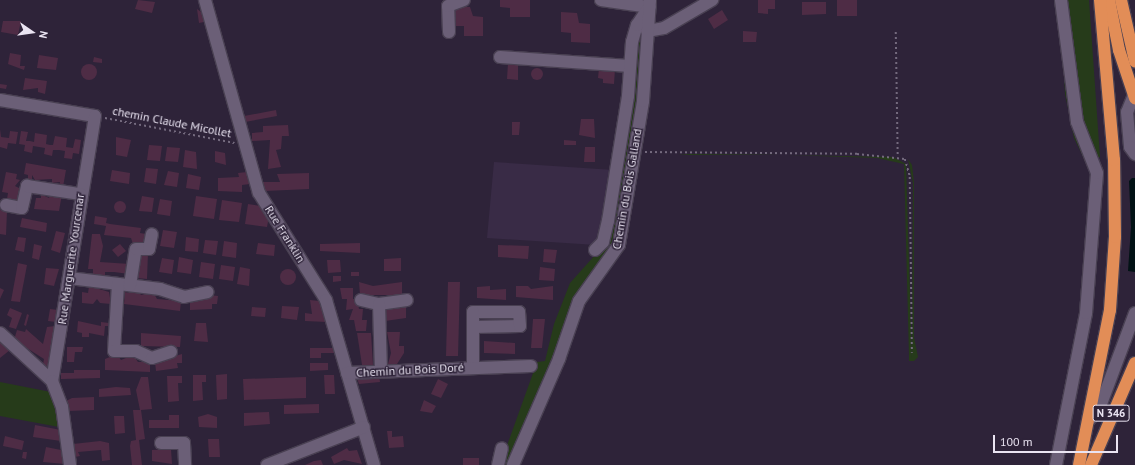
<!DOCTYPE html>
<html>
<head>
<meta charset="utf-8">
<style>
  body { margin:0 }
  #map { position:relative; width:1135px; height:465px; overflow:hidden; background:#2e2339; font-family:"PT Sans",sans-serif }
  div>[style] { position:absolute }
  [style*='--x'] { left:calc(var(--x)*1px); top:calc(var(--y)*1px); width:calc(var(--w)*1px); rotate:calc(var(--a)*1deg) }
  .built>* { inset:0; background:#392b46 }
  .green>* { inset:0; background:#263b1a }
  .water>* { inset:0; background:#021215 }
  .building>* { inset:0; background:#4e2c45 }
  .round { border-radius:50% }
  .path>* { height:1.5px; margin-top:-0.75px; transform-origin:0; background:repeating-linear-gradient(90deg,#746a7e 0 2px,transparent 0 5px) }
  .roads { filter:drop-shadow(1px 0 #494052) drop-shadow(-1px 0 #494052) drop-shadow(0 1px #494052) drop-shadow(0 -1px #494052) }
  .minor>* { height:12px; margin:-6px; padding:0 6px; transform-origin:6px; border-radius:6px; background:#6b5f77 }
  .highway>* { height:12px; margin:-6px; padding:0 6px; transform-origin:6px; border-radius:6px; background:#e28d57 }
  span { translate:-50% -50%; white-space:nowrap; text-align:center; line-height:1.15; -webkit-text-stroke:3px #2e2339; paint-order:stroke }
  .shield-label span { padding:1px 3px; background:#2e2339; border:1px solid; border-radius:3px; -webkit-text-stroke-width:0 }
  .shield-label { font-size:11px; color:#eae4f2; font-weight:700 }
  .street-label { font-size:12px; color:#eae4f2 }
  .north { position:absolute; left:12px; top:12px; width:40px; height:40px; -webkit-text-stroke:3px #2e2339; paint-order:stroke; rotate:103deg; font-size:11px; font-weight:700; line-height:16px; text-align:center; color:#eae4f2 }
  .north::after { content:''; display:block; margin:auto; width:14px; height:18px; background:#eae4f2; clip-path:polygon(50% 0,100% 100%,50% 72%,0 100%) }
  .scale { position:absolute; left:993px; top:435px; width:125px; height:18px; box-sizing:border-box; border:2px solid #eae4f2; border-top:0; padding-left:5px; font-size:12px; line-height:14px; white-space:nowrap; color:#eae4f2; -webkit-text-stroke:3px #2e2339; paint-order:stroke }
</style>
</head>
<body>
<div id="map">
  <div class="built">
    <div style="clip-path:polygon(494px 162px,614px 170px,603px 239px,596px 245px,487px 238px)"></div>
  </div>
  <div class="green">
    <div style="clip-path:polygon(1059px 0,1089px 0,1100px 157px,1091px 165px,1086px 163px,1074px 138px,1065px 94px,1064px 75px,1067px 75px)"></div>
    <div style="clip-path:polygon(642px 25px,641px 92px,617px 242px,592px 276px,510px 465px,500px 465px,537px 362px,545px 361px,554px 324px,570px 283px,596px 254px)"></div>
    <div style="clip-path:polygon(690px 154px,780px 155px,781px 155px,678px 155px)"></div>
    <div style="clip-path:polygon(787px 155px,893px 157px,906px 164px,912px 359px,913px 183px,908px 159px,912px 165px,914px 182px,914px 337px,918px 357px,914px 361px,909px 361px,909px 356px,904px 164px,877px 158px)"></div>
    <div style="clip-path:polygon(0 382px,51px 392px,59px 427px,0 416px)"></div>
  </div>
  <div class="water">
    <div style="clip-path:polygon(1132px 178px,1135px 178px,1135px 272px,1128px 271px,1131px 227px,1129px 181px)"></div>
  </div>
  <div class="building">
    <div style="clip-path:polygon(138px 0,155px 2px,152px 13px,135px 9px)"></div>
    <div style="clip-path:polygon(500px 0,530px 0,530px 17px,510px 17px,510px 8px,500px 7px)"></div>
    <div style="clip-path:polygon(758px 0,775px 0,775px 9px,768px 9px,768px 14px,758px 13px)"></div>
    <div style="clip-path:polygon(837px 0,857px 0,857px 16px,837px 16px)"></div>
    <div style="clip-path:polygon(802px 2px,826px 2px,826px 14px,802px 15px)"></div>
    <div style="clip-path:polygon(454px 6px,470px 7px,473px 16px,483px 17px,483px 36px,464px 36px,464px 26px,454px 26px)"></div>
    <div style="clip-path:polygon(197px 9px,201px 12px,204px 22px,199px 23px)"></div>
    <div style="clip-path:polygon(722px 10px,728px 20px,714px 29px,708px 19px)"></div>
    <div style="clip-path:polygon(561px 12px,577px 13px,579px 23px,590px 24px,590px 43px,571px 42px,571px 33px,561px 32px)"></div>
    <div style="clip-path:polygon(3px 21px,21px 21px,18px 35px,1px 32px)"></div>
    <div style="clip-path:polygon(743px 31px,757px 32px,756px 42px,743px 42px)"></div>
    <div style="clip-path:polygon(10px 53px,21px 55px,20px 66px,25px 66px,24px 70px,8px 64px)"></div>
    <div style="clip-path:polygon(39px 55px,58px 58px,56px 70px,37px 68px)"></div>
    <div style="clip-path:polygon(94px 57px,102px 59px,102px 63px,93px 62px)"></div>
    <div style="clip-path:polygon(508px 63px,518px 64px,518px 80px,507px 79px)"></div>
    <div class="round" style="left:81px;top:64px;width:16px;height:16px"></div>
    <div class="round" style="left:531px;top:68px;width:12px;height:12px"></div>
    <div style="clip-path:polygon(599px 68px,615px 69px,614px 84px,603px 83px,603px 79px,598px 78px)"></div>
    <div style="clip-path:polygon(25px 78px,47px 81px,45px 94px,38px 92px,38px 88px,23px 90px)"></div>
    <div style="clip-path:polygon(0 84px,7px 85px,6px 89px,0 88px)"></div>
    <div style="clip-path:polygon(276px 110px,277px 116px,245px 122px,244px 116px)"></div>
    <div style="clip-path:polygon(581px 119px,594px 119px,595px 138px,579px 135px)"></div>
    <div style="clip-path:polygon(512px 122px,520px 122px,519px 135px,512px 135px)"></div>
    <div style="clip-path:polygon(288px 125px,289px 136px,282px 136px,281px 149px,276px 150px,281px 167px,268px 169px,270px 140px,252px 141px,252px 133px,263px 132px,263px 126px)"></div>
    <div style="clip-path:polygon(0 129px,1px 137px,9px 138px,10px 131px,18px 132px,16px 144px,8px 143px,7px 149px,0 147px)"></div>
    <div style="clip-path:polygon(21px 131px,28px 132px,26px 141px,30px 141px,34px 142px,35px 133px,47px 135px,46px 144px,50px 145px,53px 145px,55px 136px,67px 138px,66px 147px,73px 148px,75px 139px,81px 140px,79px 154px,73px 153px,72px 159px,64px 158px,65px 151px,59px 150px,53px 150px,52px 156px,44px 154px,45px 148px,33px 146px,32px 153px,24px 151px,25px 145px,19px 144px)"></div>
    <div style="clip-path:polygon(116px 137px,131px 140px,127px 157px,116px 155px)"></div>
    <div style="clip-path:polygon(564px 140px,576px 141px,576px 145px,564px 145px)"></div>
    <div style="clip-path:polygon(149px 145px,162px 146px,160px 161px,147px 160px)"></div>
    <div style="clip-path:polygon(167px 147px,180px 148px,178px 162px,165px 161px)"></div>
    <div style="clip-path:polygon(585px 147px,595px 147px,595px 162px,584px 162px)"></div>
    <div style="clip-path:polygon(185px 150px,196px 152px,197px 169px,183px 167px)"></div>
    <div style="clip-path:polygon(215px 151px,225px 153px,226px 165px,215px 162px)"></div>
    <div style="clip-path:polygon(26px 163px,66px 170px,63px 187px,59px 186px,60px 182px,52px 183px,52px 179px,35px 180px,32px 175px,32px 179px,28px 179px,28px 175px,24px 174px)"></div>
    <div style="clip-path:polygon(146px 168px,158px 169px,156px 184px,144px 182px)"></div>
    <div style="clip-path:polygon(112px 170px,130px 173px,129px 184px,110px 181px)"></div>
    <div style="clip-path:polygon(168px 171px,179px 173px,177px 187px,164px 185px)"></div>
    <div style="clip-path:polygon(6px 172px,17px 174px,16px 179px,20px 180px,15px 186px,21px 189px,19px 201px,7px 199px,8px 193px,2px 192px)"></div>
    <div style="clip-path:polygon(247px 172px,250px 184px,242px 185px,242px 192px,218px 191px,218px 178px,239px 177px,238px 173px)"></div>
    <div style="clip-path:polygon(309px 173px,309px 189px,265px 191px,262px 182px,280px 182px,277px 174px)"></div>
    <div style="clip-path:polygon(188px 174px,201px 177px,199px 190px,186px 188px)"></div>
    <div style="clip-path:polygon(58px 193px,62px 194px,59px 211px,34px 209px,36px 198px,41px 198px,41px 194px,49px 198px,50px 194px,57px 198px)"></div>
    <div style="clip-path:polygon(142px 196px,154px 198px,152px 212px,139px 211px)"></div>
    <div style="clip-path:polygon(196px 196px,217px 199px,214px 219px,193px 216px)"></div>
    <div style="clip-path:polygon(160px 199px,172px 201px,170px 216px,157px 214px)"></div>
    <div style="clip-path:polygon(222px 200px,242px 203px,239px 222px,219px 220px)"></div>
    <div class="round" style="left:114px;top:201px;width:12px;height:12px"></div>
    <div style="clip-path:polygon(248px 204px,261px 206px,269px 216px,267px 227px,245px 224px)"></div>
    <div style="clip-path:polygon(0 210px,7px 211px,6px 235px,0 234px)"></div>
    <div style="clip-path:polygon(95px 216px,107px 218px,106px 223px,110px 224px,141px 228px,140px 233px,146px 234px,144px 246px,133px 244px,131px 238px,104px 235px,106px 226px,94px 224px)"></div>
    <div style="clip-path:polygon(22px 218px,47px 223px,46px 232px,20px 227px)"></div>
    <div style="clip-path:polygon(163px 230px,177px 232px,174px 248px,160px 246px)"></div>
    <div style="clip-path:polygon(56px 231px,65px 233px,60px 253px,51px 250px)"></div>
    <div style="clip-path:polygon(92px 234px,100px 234px,103px 246px,100px 262px,130px 264px,129px 274px,114px 272px,105px 272px,105px 276px,93px 275px,93px 269px,88px 269px)"></div>
    <div style="clip-path:polygon(18px 237px,26px 238px,24px 252px,15px 250px)"></div>
    <div style="clip-path:polygon(186px 237px,199px 239px,198px 252px,185px 251px)"></div>
    <div style="clip-path:polygon(205px 240px,218px 241px,216px 255px,203px 253px)"></div>
    <div style="clip-path:polygon(224px 241px,237px 243px,236px 258px,222px 256px)"></div>
    <div style="clip-path:polygon(258px 243px,275px 245px,274px 256px,256px 254px)"></div>
    <div style="clip-path:polygon(360px 243px,360px 253px,320px 251px,320px 244px)"></div>
    <div style="clip-path:polygon(34px 244px,42px 246px,39px 260px,32px 258px)"></div>
    <div style="clip-path:polygon(120px 244px,126px 251px,118px 257px,112px 250px)"></div>
    <div style="clip-path:polygon(498px 245px,529px 246px,528px 259px,498px 257px)"></div>
    <div style="clip-path:polygon(544px 249px,557px 250px,555px 263px,543px 262px)"></div>
    <div style="clip-path:polygon(139px 252px,148px 253px,147px 279px,137px 278px)"></div>
    <div style="clip-path:polygon(179px 257px,193px 260px,191px 274px,177px 272px)"></div>
    <div style="clip-path:polygon(162px 258px,174px 260px,172px 274px,159px 272px)"></div>
    <div style="clip-path:polygon(401px 258px,401px 271px,384px 271px,384px 259px)"></div>
    <div style="clip-path:polygon(327px 260px,340px 260px,341px 272px,328px 273px)"></div>
    <div style="clip-path:polygon(201px 262px,215px 264px,213px 279px,199px 277px)"></div>
    <div style="clip-path:polygon(18px 263px,27px 265px,20px 302px,11px 301px)"></div>
    <div style="clip-path:polygon(221px 265px,235px 267px,233px 281px,219px 279px)"></div>
    <div style="clip-path:polygon(240px 267px,250px 269px,249px 286px,237px 284px)"></div>
    <div style="clip-path:polygon(540px 267px,555px 269px,554px 281px,539px 280px)"></div>
    <div style="clip-path:polygon(46px 268px,59px 269px,54px 286px,44px 284px)"></div>
    <div class="round" style="left:280px;top:269px;width:16px;height:16px"></div>
    <div style="clip-path:polygon(351px 272px,359px 272px,359px 276px,351px 276px)"></div>
    <div style="clip-path:polygon(333px 276px,341px 276px,341px 281px,333px 282px)"></div>
    <div style="clip-path:polygon(359px 282px,373px 286px,402px 282px,402px 295px,360px 295px)"></div>
    <div style="clip-path:polygon(448px 282px,460px 282px,458px 356px,446px 356px)"></div>
    <div style="clip-path:polygon(89px 286px,109px 292px,111px 304px,100px 303px,97px 299px,93px 304px,82px 303px,82px 292px,88px 293px)"></div>
    <div style="clip-path:polygon(490px 286px,490px 290px,506px 289px,506px 300px,477px 298px,477px 287px)"></div>
    <div style="clip-path:polygon(516px 286px,528px 286px,531px 289px,553px 286px,553px 300px,516px 297px)"></div>
    <div style="clip-path:polygon(0 288px,4px 290px,0 299px)"></div>
    <div style="clip-path:polygon(340px 288px,353px 288px,353px 299px,357px 299px,359px 309px,363px 309px,362px 320px,367px 320px,366px 331px,356px 331px,354px 320px,349px 320px,353px 309px,346px 310px,347px 299px,342px 299px)"></div>
    <div style="clip-path:polygon(130px 289px,137px 289px,141px 295px,153px 292px,157px 299px,181px 301px,180px 311px,124px 304px,125px 292px,129px 293px)"></div>
    <div style="clip-path:polygon(209px 295px,218px 296px,217px 304px,212px 304px,212px 309px,190px 310px,190px 300px,208px 299px)"></div>
    <div style="clip-path:polygon(310px 300px,319px 301px,327px 322px,305px 321px,305px 313px,312px 314px)"></div>
    <div style="clip-path:polygon(406px 305px,406px 318px,385px 321px,385px 308px)"></div>
    <div style="clip-path:polygon(282px 306px,299px 307px,297px 320px,281px 318px)"></div>
    <div style="clip-path:polygon(252px 307px,266px 308px,265px 317px,251px 316px)"></div>
    <div style="clip-path:polygon(10px 308px,22px 313px,16px 329px,9px 327px,12px 318px,7px 315px)"></div>
    <div style="clip-path:polygon(50px 309px,58px 310px,56px 322px,48px 321px)"></div>
    <div style="clip-path:polygon(27px 314px,29px 315px,26px 326px,24px 325px)"></div>
    <div style="clip-path:polygon(533px 319px,545px 319px,542px 348px,531px 348px)"></div>
    <div style="clip-path:polygon(78px 321px,101px 326px,101px 322px,109px 323px,108px 326px,105px 326px,104px 336px,89px 333px,89px 337px,82px 337px,82px 333px,77px 332px)"></div>
    <div style="clip-path:polygon(196px 323px,206px 323px,208px 342px,194px 341px)"></div>
    <div style="clip-path:polygon(55px 326px,48px 367px,43px 364px,44px 359px,14px 340px,17px 330px,25px 332px,26px 329px,43px 344px,47px 327px)"></div>
    <div style="clip-path:polygon(387px 332px,400px 332px,399px 346px,404px 346px,404px 353px,397px 364px,388px 364px,391px 353px)"></div>
    <div style="clip-path:polygon(141px 333px,181px 336px,180px 347px,141px 346px)"></div>
    <div style="clip-path:polygon(357px 333px,371px 333px,373px 365px,362px 365px)"></div>
    <div style="clip-path:polygon(0 340px,10px 350px,0 358px)"></div>
    <div style="clip-path:polygon(484px 341px,515px 343px,515px 354px,484px 353px)"></div>
    <div style="clip-path:polygon(67px 347px,83px 347px,82px 352px,75px 352px,74px 362px,67px 362px)"></div>
    <div style="clip-path:polygon(310px 348px,336px 348px,337px 353px,321px 353px,321px 358px,310px 358px)"></div>
    <div style="clip-path:polygon(117px 354px,121px 360px,133px 355px,138px 362px,150px 362px,150px 372px,105px 370px,105px 359px)"></div>
    <div style="clip-path:polygon(182px 354px,182px 363px,177px 363px,178px 368px,156px 371px,155px 362px)"></div>
    <div style="clip-path:polygon(310px 363px,328px 363px,328px 370px,310px 371px)"></div>
    <div style="clip-path:polygon(74px 370px,100px 370px,100px 378px,61px 379px,61px 373px,74px 373px)"></div>
    <div style="clip-path:polygon(227px 374px,227px 399px,217px 400px,216px 375px)"></div>
    <div style="clip-path:polygon(193px 375px,206px 375px,206px 382px,202px 382px,203px 400px,193px 401px)"></div>
    <div style="clip-path:polygon(324px 375px,334px 375px,335px 394px,325px 394px)"></div>
    <div style="clip-path:polygon(379px 375px,380px 382px,359px 384px,356px 376px)"></div>
    <div style="clip-path:polygon(167px 376px,182px 376px,182px 383px,178px 383px,179px 401px,168px 402px)"></div>
    <div style="clip-path:polygon(141px 377px,148px 377px,152px 409px,141px 410px,145px 439px,139px 440px,142px 465px,132px 465px,130px 446px,131px 441px,136px 440px,133px 410px,140px 410px,136px 390px)"></div>
    <div style="clip-path:polygon(306px 377px,306px 398px,244px 400px,243px 379px)"></div>
    <div style="clip-path:polygon(438px 379px,448px 384px,441px 398px,431px 394px)"></div>
    <div style="clip-path:polygon(116px 387px,130px 388px,131px 395px,99px 397px,99px 389px)"></div>
    <div style="clip-path:polygon(94px 397px,94px 410px,68px 411px,66px 401px,72px 398px)"></div>
    <div style="clip-path:polygon(424px 400px,436px 406px,432px 413px,420px 411px)"></div>
    <div style="clip-path:polygon(319px 404px,319px 413px,284px 414px,284px 405px)"></div>
    <div style="clip-path:polygon(269px 412px,270px 424px,244px 426px,244px 413px)"></div>
    <div style="clip-path:polygon(208px 414px,217px 417px,217px 428px,199px 427px,198px 417px)"></div>
    <div style="clip-path:polygon(169px 415px,179px 415px,179px 428px,149px 428px,149px 420px,169px 420px)"></div>
    <div style="clip-path:polygon(114px 416px,124px 416px,125px 433px,115px 434px)"></div>
    <div style="clip-path:polygon(35px 425px,61px 430px,61px 441px,33px 437px)"></div>
    <div style="clip-path:polygon(387px 431px,392px 431px,392px 437px,403px 436px,404px 447px,389px 448px)"></div>
    <div style="clip-path:polygon(5px 436px,24px 441px,22px 450px,3px 446px)"></div>
    <div style="clip-path:polygon(208px 439px,219px 439px,220px 457px,209px 457px)"></div>
    <div style="clip-path:polygon(100px 441px,109px 443px,110px 460px,102px 461px,101px 450px,78px 452px,80px 456px,75px 457px,73px 444px)"></div>
    <div style="clip-path:polygon(46px 447px,61px 450px,65px 464px,43px 462px)"></div>
    <div style="clip-path:polygon(347px 448px,349px 451px,357px 450px,362px 464px,344px 460px,334px 464px,331px 457px)"></div>
    <div style="clip-path:polygon(171px 449px,172px 464px,152px 461px,152px 450px)"></div>
    <div style="clip-path:polygon(23px 452px,27px 452px,26px 459px,22px 458px)"></div>
    <div style="clip-path:polygon(463px 458px,479px 458px,479px 465px,463px 465px)"></div>
    <div style="clip-path:polygon(321px 460px,323px 465px,305px 465px,314px 461px)"></div>
  </div>
  <div class="path">
    <div style="--x:896;--y:32;--w:124;--a:89.1"></div>
    <div style="--x:105;--y:118;--w:132;--a:10.9"></div>
    <div style="--x:645;--y:152;--w:212;--a:0.5"></div>
    <div style="--x:857;--y:154;--w:48;--a:5.9"></div>
    <div style="--x:905;--y:159;--w:19;--a:74"></div>
    <div style="--x:910;--y:177;--w:176;--a:89.3"></div>
  </div>
  <div class="roads">
    <div class="minor">
      <div style="--x:205;--y:0;--w:200;--a:74.4"></div>
      <div style="--x:259;--y:193;--w:126;--a:57.9"></div>
      <div style="--x:326;--y:300;--w:172;--a:73.8"></div>
      <div style="--x:601;--y:0;--w:49;--a:8.3"></div>
      <div style="--x:647;--y:31;--w:17;--a:-10"></div>
      <div style="--x:664;--y:28;--w:56;--a:-30.3"></div>
      <div style="--x:449;--y:32;--w:26;--a:-92"></div>
      <div style="--x:448;--y:6;--w:17;--a:-21"></div>
      <div style="--x:500;--y:57;--w:130;--a:4"></div>
      <div style="--x:1134;--y:95;--w:18;--a:112"></div>
      <div style="--x:1127;--y:112;--w:35;--a:85"></div>
      <div style="--x:1130;--y:147;--w:9;--a:54"></div>
      <div style="--x:0;--y:100;--w:96;--a:9.6"></div>
      <div style="--x:95;--y:116;--w:268;--a:99.2"></div>
      <div style="--x:6;--y:205;--w:16;--a:11"></div>
      <div style="--x:22;--y:208;--w:23;--a:-77"></div>
      <div style="--x:27;--y:186;--w:54;--a:8.6"></div>
      <div style="--x:595;--y:250;--w:11;--a:-45"></div>
      <div style="--x:603;--y:242;--w:22;--a:-77"></div>
      <div style="--x:608;--y:221;--w:127;--a:-80.9"></div>
      <div style="--x:628;--y:96;--w:54;--a:-85.8"></div>
      <div style="--x:632;--y:42;--w:18;--a:-74"></div>
      <div style="--x:637;--y:25;--w:22;--a:-56"></div>
      <div style="--x:69;--y:278;--w:92;--a:6.9"></div>
      <div style="--x:160;--y:289;--w:25;--a:18"></div>
      <div style="--x:184;--y:297;--w:24;--a:-12"></div>
      <div style="--x:118;--y:284;--w:67;--a:93.4"></div>
      <div style="--x:114;--y:351;--w:22;--a:0"></div>
      <div style="--x:136;--y:351;--w:17;--a:24"></div>
      <div style="--x:152;--y:358;--w:20;--a:-18"></div>
      <div style="--x:130;--y:285;--w:36;--a:-81"></div>
      <div style="--x:136;--y:249;--w:13;--a:0"></div>
      <div style="--x:149;--y:249;--w:15;--a:-79"></div>
      <div style="--x:361;--y:300;--w:18;--a:13"></div>
      <div style="--x:379;--y:304;--w:28;--a:-8"></div>
      <div style="--x:379;--y:304;--w:67;--a:88.3"></div>
      <div style="--x:473;--y:327;--w:47;--a:-1.2"></div>
      <div style="--x:520;--y:326;--w:14;--a:-94"></div>
      <div style="--x:519;--y:312;--w:46;--a:180"></div>
      <div style="--x:473;--y:312;--w:54;--a:90"></div>
      <div style="--x:0;--y:333;--w:71;--a:42.7"></div>
      <div style="--x:52;--y:381;--w:28;--a:69"></div>
      <div style="--x:62;--y:407;--w:59;--a:82.1"></div>
      <div style="--x:347;--y:373;--w:184;--a:-2.2"></div>
      <div style="--x:1090;--y:419;--w:19;--a:-54"></div>
      <div style="--x:1101;--y:404;--w:97;--a:-69.5"></div>
      <div style="--x:161;--y:443;--w:23;--a:0"></div>
      <div style="--x:184;--y:443;--w:22;--a:87"></div>
      <div style="--x:267;--y:465;--w:104;--a:-21.4"></div>
      <div style="--x:498;--y:465;--w:17;--a:-77"></div>
      <div style="--x:513;--y:465;--w:116;--a:-66.5"></div>
      <div style="--x:559;--y:359;--w:61;--a:-71"></div>
      <div style="--x:579;--y:301;--w:69;--a:-54.5"></div>
      <div style="--x:619;--y:245;--w:146;--a:-80.5"></div>
      <div style="--x:643;--y:101;--w:101;--a:-86"></div>
      <div style="--x:1056;--y:465;--w:155;--a:-78.8"></div>
      <div style="--x:1086;--y:313;--w:140;--a:-85.5"></div>
      <div style="--x:1097;--y:173;--w:55;--a:-111.4"></div>
      <div style="--x:1077;--y:122;--w:123;--a:-97.5"></div>
    </div>
    <div class="highway">
      <div style="--x:1109;--y:0;--w:51;--a:78.7"></div>
      <div style="--x:1119;--y:50;--w:51;--a:71.6"></div>
      <div style="--x:1121;--y:0;--w:63;--a:77.1"></div>
      <div style="--x:1079;--y:465;--w:158;--a:-78.7"></div>
      <div style="--x:1110;--y:310;--w:73;--a:-86.1"></div>
      <div style="--x:1115;--y:237;--w:77;--a:-90.7"></div>
      <div style="--x:1114;--y:160;--w:161;--a:-95"></div>
      <div style="--x:1091;--y:465;--w:111;--a:-66.7"></div>
    </div>
  </div>
  <div class="shield-label">
    <span style="left:1111px;top:413px">N 346</span>
  </div>
  <div class="street-label">
    <span style="left:172px;top:122px;rotate:11deg">chemin Claude Micollet</span>
    <span style="left:627px;top:189px;rotate:-80deg">Chemin du Bois Galland</span>
    <span style="left:285px;top:234px;rotate:58deg">Rue Franklin</span>
    <span style="left:71px;top:259px;rotate:-82deg">Rue Marguerite Yourcenar</span>
    <span style="left:410px;top:370px;rotate:-3deg">Chemin du Bois Doré</span>
  </div>
  <div class="north">N</div>
  <div class="scale">100 m</div>
</div>
</body>
</html>
